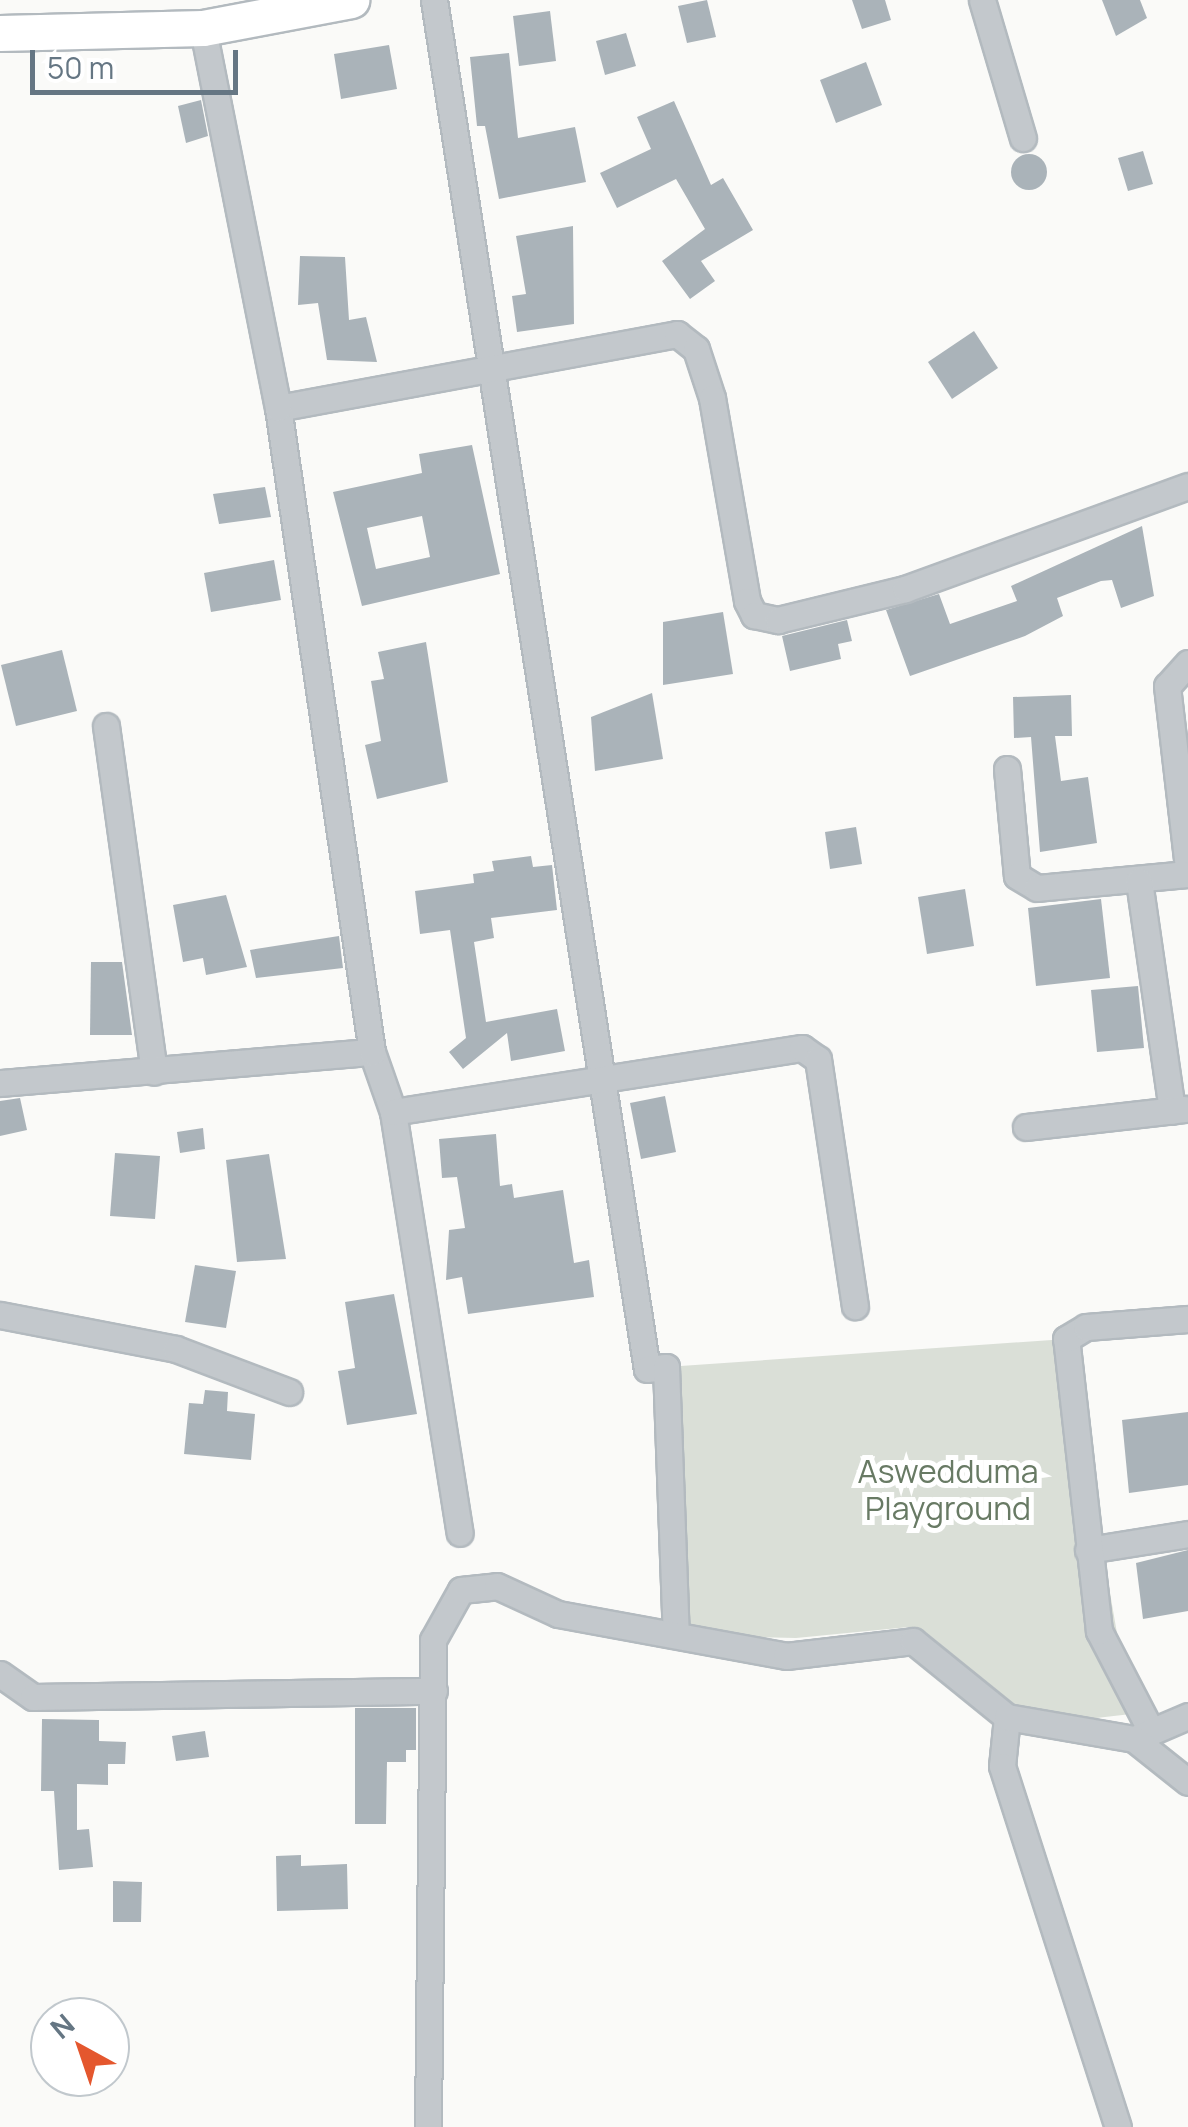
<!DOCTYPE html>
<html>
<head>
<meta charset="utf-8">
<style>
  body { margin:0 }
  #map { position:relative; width:1188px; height:2127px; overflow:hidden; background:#fafaf8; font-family:Manrope,sans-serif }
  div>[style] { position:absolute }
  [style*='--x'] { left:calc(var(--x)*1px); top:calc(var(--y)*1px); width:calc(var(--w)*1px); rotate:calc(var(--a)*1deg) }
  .green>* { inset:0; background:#dadfd7 }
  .building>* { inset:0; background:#aab3b9 }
  .round { border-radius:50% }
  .roads { filter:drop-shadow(2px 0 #b3babf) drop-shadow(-2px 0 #b3babf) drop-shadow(0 2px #b3babf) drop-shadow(0 -2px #b3babf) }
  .street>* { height:25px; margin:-12.5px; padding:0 12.5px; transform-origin:12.5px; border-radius:12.5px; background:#c3c8cc }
  .secondary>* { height:35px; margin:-17.5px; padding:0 17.5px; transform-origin:17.5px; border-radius:17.5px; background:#fff }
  span { translate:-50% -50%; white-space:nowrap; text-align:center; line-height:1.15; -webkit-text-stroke:10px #fff; paint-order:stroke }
  .park-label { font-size:32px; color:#687a64 }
  .north { position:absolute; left:30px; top:1997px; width:100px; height:100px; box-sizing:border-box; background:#fff; border:2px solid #c1c8cd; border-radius:50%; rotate:320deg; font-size:28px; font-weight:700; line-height:40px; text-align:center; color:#657683 }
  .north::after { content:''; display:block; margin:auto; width:35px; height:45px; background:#e4572e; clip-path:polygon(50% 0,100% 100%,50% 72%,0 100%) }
  .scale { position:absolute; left:30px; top:50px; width:208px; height:45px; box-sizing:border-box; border:5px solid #657683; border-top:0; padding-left:12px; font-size:30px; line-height:35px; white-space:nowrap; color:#657683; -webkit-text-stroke:8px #fff; paint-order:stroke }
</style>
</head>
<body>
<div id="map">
  <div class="green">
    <div style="clip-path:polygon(1066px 1339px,1131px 1714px,1036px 1725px,909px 1627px,796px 1638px,676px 1635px,666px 1367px)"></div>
  </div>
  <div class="building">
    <div style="clip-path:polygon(707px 0,716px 37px,687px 43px,678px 6px)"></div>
    <div style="clip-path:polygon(852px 0,885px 0,891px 20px,862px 29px)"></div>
    <div style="clip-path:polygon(1102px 0,1140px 0,1147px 18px,1116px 36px)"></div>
    <div style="clip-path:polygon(550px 11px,556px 61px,519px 66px,513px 16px)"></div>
    <div style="clip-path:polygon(626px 33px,636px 66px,605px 75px,596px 41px)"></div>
    <div style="clip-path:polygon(389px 45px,397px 89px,341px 99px,334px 54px)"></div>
    <div style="clip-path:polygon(509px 53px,518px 138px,575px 127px,586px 182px,499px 199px,485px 126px,477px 126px,470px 57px)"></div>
    <div style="clip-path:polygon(866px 62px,882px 105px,836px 123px,820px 80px)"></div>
    <div style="clip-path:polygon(201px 100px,208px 136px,186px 143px,178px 106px)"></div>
    <div style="clip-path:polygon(674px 101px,711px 185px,723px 178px,753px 230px,701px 261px,715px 281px,690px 299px,662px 261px,705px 229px,676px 179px,617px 208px,600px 173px,651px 149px,637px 117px)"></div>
    <div style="clip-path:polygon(1143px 151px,1153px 184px,1128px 191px,1118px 158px)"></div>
    <div class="round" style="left:1011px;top:154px;width:36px;height:36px"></div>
    <div style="clip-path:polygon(573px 226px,574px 324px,517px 332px,512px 296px,526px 294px,516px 236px)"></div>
    <div style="clip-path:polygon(300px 256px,345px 257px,349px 320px,366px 317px,377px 362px,327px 360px,318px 303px,298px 305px)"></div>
    <div style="clip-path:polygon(974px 331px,998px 368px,952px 399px,928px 362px)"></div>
    <div style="clip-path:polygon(evenodd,472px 445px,500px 574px,362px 606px,333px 492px,422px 473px,419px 454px,472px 445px,422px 516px,430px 557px,376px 569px,367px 528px,422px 516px)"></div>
    <div style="clip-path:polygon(265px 487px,271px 517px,219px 524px,213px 494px)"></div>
    <div style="clip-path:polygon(1142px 526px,1154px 596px,1121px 608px,1112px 580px,1101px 581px,1057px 598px,1063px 616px,1025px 636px,910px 676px,886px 610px,939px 594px,950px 624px,1017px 601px,1011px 586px)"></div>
    <div style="clip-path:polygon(274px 560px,281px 600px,211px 612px,204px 573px)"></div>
    <div style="clip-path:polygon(723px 612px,733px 674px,663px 685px,663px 622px)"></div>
    <div style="clip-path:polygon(847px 620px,852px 641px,838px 644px,841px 659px,790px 671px,782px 636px)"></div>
    <div style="clip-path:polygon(426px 642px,448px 782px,377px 799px,365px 745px,381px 741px,371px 681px,384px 679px,378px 652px)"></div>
    <div style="clip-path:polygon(62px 650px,77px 711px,16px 726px,1px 665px)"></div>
    <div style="clip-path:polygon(652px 693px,663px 759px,595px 771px,591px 717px)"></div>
    <div style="clip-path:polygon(1071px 695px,1072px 736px,1055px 736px,1061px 781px,1088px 777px,1097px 843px,1040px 852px,1031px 737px,1014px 738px,1013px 697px)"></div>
    <div style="clip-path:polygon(856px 827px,862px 864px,830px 869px,825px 832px)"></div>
    <div style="clip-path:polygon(531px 856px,533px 867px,552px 865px,557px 910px,491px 918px,494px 938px,474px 942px,486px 1022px,557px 1009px,565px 1051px,511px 1061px,507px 1033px,463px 1069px,449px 1052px,466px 1038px,450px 930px,420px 934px,415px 891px,474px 883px,473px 874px,494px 871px,492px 861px)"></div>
    <div style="clip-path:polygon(965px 889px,974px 946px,927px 954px,918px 897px)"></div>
    <div style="clip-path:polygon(226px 895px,247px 967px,206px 975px,203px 958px,183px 962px,173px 905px)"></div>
    <div style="clip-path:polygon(1101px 899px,1110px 978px,1036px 986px,1028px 908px)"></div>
    <div style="clip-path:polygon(339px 936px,343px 968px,256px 978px,250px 950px)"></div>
    <div style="clip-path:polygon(91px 962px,122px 962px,132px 1035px,90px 1035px)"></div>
    <div style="clip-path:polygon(1138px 986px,1144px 1048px,1097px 1052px,1091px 990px)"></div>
    <div style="clip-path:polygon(665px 1096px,676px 1152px,641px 1159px,630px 1103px)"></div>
    <div style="clip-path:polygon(20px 1098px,27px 1130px,0 1136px,0 1101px)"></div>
    <div style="clip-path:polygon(203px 1128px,205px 1149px,180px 1153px,177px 1132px)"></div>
    <div style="clip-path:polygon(496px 1134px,500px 1186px,512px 1184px,514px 1198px,563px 1190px,574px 1263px,589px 1260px,594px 1297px,468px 1314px,462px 1277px,446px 1280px,449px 1230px,465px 1228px,457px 1177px,442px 1178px,439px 1139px)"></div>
    <div style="clip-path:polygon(115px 1153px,160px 1156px,155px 1219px,110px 1216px)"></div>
    <div style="clip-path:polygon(269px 1154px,286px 1259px,237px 1262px,226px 1160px)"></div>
    <div style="clip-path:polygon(195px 1265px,236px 1271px,226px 1328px,185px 1322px)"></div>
    <div style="clip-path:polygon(394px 1294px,417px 1414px,347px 1425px,338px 1371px,355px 1368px,345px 1302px)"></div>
    <div style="clip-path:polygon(205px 1390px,228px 1392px,227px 1411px,255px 1414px,251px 1460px,184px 1454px,189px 1403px,203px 1404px)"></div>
    <div style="clip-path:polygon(1188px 1412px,1188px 1485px,1129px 1493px,1122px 1420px)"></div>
    <div style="clip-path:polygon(1188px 1550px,1188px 1611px,1143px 1619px,1136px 1563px)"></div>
    <div style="clip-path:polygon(355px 1708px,416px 1708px,416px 1750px,406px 1750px,406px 1762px,387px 1762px,386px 1824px,355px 1824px)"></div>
    <div style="clip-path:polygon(42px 1719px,99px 1720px,99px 1741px,126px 1742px,125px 1764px,108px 1764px,108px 1785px,77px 1784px,77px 1830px,89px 1829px,93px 1867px,59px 1870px,54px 1791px,41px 1791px)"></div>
    <div style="clip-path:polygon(205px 1731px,209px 1757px,176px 1761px,172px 1736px)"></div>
    <div style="clip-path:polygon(301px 1855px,301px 1866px,347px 1864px,348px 1909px,277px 1911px,276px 1856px)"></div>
    <div style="clip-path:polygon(113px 1881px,142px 1882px,141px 1922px,113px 1922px)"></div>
  </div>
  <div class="roads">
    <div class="street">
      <div style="--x:434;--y:0;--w:1385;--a:81.16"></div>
      <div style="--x:647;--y:1369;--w:19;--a:-6"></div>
      <div style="--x:666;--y:1367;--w:268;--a:87.9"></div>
      <div style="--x:982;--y:0;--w:144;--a:73.5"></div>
      <div style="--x:278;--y:408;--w:406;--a:-10.5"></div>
      <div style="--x:677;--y:334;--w:24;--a:38"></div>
      <div style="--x:696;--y:349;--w:52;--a:71.9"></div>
      <div style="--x:712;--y:398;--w:206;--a:80.2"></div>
      <div style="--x:747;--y:601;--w:16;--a:63"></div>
      <div style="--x:754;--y:615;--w:25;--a:12"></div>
      <div style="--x:778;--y:620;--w:131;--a:-13.7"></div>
      <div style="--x:905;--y:589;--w:301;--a:-20"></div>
      <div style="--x:1188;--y:663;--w:31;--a:132"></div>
      <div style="--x:1167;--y:686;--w:182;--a:83.4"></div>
      <div style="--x:106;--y:726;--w:349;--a:82.1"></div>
      <div style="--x:1007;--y:769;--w:107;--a:84.7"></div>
      <div style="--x:1017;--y:876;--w:23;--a:31"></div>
      <div style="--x:1037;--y:888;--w:152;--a:-5.3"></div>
      <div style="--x:1139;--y:881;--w:232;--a:81.8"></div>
      <div style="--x:372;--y:1052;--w:64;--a:70.7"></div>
      <div style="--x:393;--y:1112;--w:426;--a:81"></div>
      <div style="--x:0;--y:1083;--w:373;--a:-4.8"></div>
      <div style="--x:372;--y:1052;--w:651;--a:-98.3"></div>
      <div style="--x:278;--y:408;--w:387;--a:-101.2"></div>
      <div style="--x:393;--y:1112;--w:414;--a:-8.9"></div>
      <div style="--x:802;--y:1048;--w:19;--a:35"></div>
      <div style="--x:818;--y:1059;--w:250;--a:81.5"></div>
      <div style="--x:1026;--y:1127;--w:160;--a:-6.5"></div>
      <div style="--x:0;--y:1315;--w:179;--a:10.9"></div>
      <div style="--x:176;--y:1349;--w:121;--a:20.8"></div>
      <div style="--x:1088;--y:1550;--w:101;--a:-9.1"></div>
      <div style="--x:0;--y:1674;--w:40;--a:34.9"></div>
      <div style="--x:33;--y:1697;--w:401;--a:-0.9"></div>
      <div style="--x:1007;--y:1717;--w:49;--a:95.8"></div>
      <div style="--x:1002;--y:1766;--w:379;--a:72.2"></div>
      <div style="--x:1151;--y:1731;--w:113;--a:-117.5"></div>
      <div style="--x:1099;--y:1631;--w:294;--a:-96.4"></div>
      <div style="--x:1066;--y:1339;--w:23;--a:-31"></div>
      <div style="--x:1086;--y:1327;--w:102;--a:-4.5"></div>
      <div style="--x:1139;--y:1737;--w:53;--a:-23.2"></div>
      <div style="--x:428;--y:2127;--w:487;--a:-89.4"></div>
      <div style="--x:433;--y:1640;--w:57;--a:-60.8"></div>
      <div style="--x:461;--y:1590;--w:36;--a:-6"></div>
      <div style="--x:497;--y:1586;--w:67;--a:24.7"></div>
      <div style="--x:558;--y:1614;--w:232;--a:10.4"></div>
      <div style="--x:786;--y:1656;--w:128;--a:-6.7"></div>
      <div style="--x:913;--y:1641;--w:121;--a:39"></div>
      <div style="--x:1007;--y:1717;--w:129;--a:9.8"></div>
      <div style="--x:1134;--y:1739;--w:69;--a:38.5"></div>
    </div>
    <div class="secondary">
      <div style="--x:0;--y:33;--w:203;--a:-1.4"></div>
      <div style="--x:203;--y:28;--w:151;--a:-10.7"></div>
    </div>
  </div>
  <div class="park-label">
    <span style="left:948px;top:1490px">Aswedduma<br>Playground</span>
  </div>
  <div class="north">N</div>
  <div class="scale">50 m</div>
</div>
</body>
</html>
